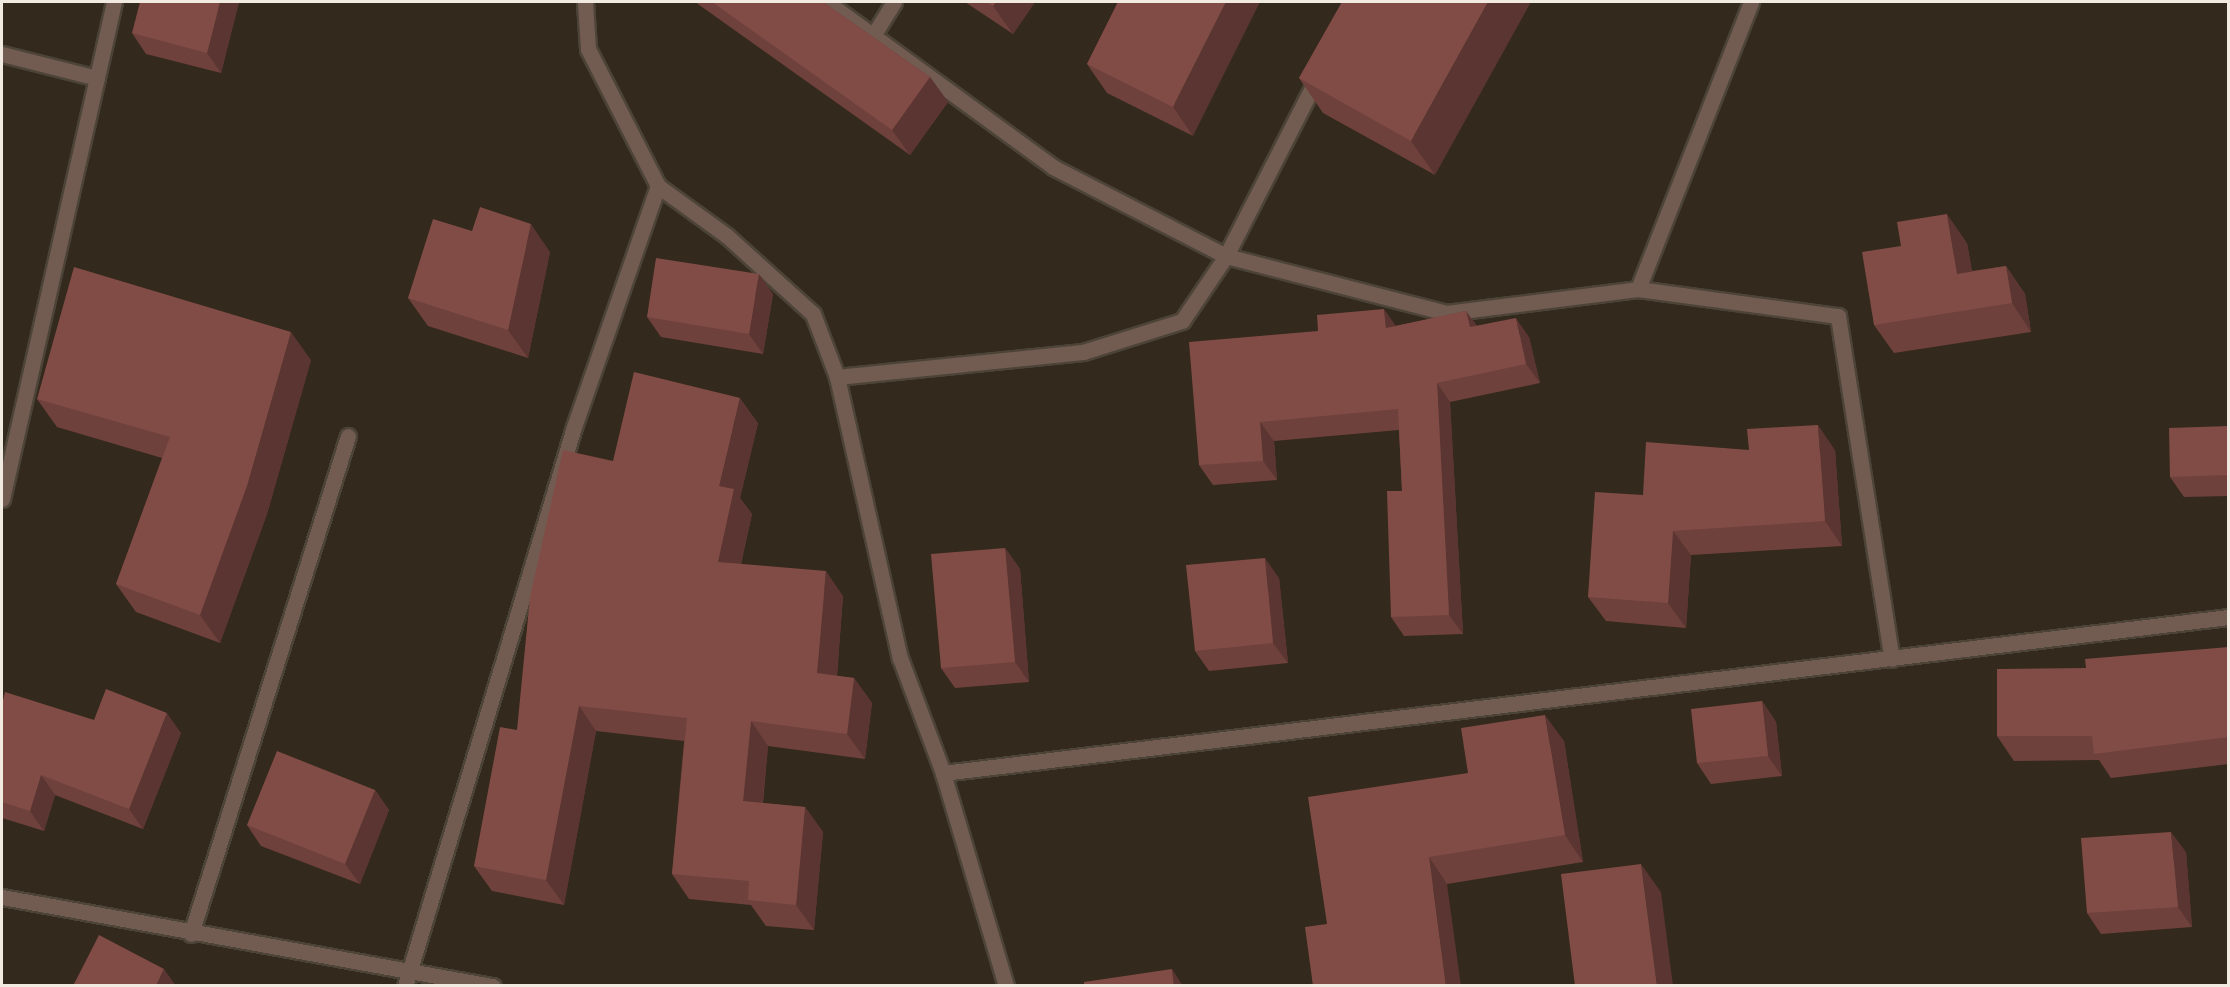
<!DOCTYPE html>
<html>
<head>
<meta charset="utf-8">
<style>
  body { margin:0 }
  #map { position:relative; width:2230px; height:987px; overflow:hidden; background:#33291c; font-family:Mulish,sans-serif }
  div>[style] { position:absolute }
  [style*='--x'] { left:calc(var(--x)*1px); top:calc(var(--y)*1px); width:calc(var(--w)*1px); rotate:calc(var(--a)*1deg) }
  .roads { filter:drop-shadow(2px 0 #4d4438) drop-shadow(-2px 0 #4d4438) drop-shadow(0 2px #4d4438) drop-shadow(0 -2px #4d4438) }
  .street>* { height:15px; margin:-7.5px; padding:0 7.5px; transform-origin:7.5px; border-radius:7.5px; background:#725c52 }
  .wall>* { inset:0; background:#6f413c }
  .shaded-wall>* { inset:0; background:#5a3531 }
  .building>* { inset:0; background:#814c46 }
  span { translate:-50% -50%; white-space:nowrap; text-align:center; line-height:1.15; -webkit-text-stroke:4.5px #292012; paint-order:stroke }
  .frame { position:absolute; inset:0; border:3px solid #f0eae1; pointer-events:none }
</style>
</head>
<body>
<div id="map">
  <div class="roads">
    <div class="street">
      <div style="--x:585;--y:2;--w:47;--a:86.3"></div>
      <div style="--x:588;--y:49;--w:154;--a:62.9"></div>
      <div style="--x:658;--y:186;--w:85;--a:35.9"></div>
      <div style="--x:727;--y:236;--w:116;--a:42.2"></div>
      <div style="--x:813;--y:314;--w:67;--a:69.1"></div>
      <div style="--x:837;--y:377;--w:288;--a:77.4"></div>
      <div style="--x:900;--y:658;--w:123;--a:69.5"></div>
      <div style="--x:943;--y:773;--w:222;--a:73.5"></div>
      <div style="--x:827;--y:2;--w:280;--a:36.1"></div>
      <div style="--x:1053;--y:167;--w:195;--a:27.2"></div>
      <div style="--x:1226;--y:256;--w:227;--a:14.5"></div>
      <div style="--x:1446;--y:313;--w:193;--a:-7.1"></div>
      <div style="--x:1638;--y:289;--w:202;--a:7.7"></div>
      <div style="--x:1838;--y:316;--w:347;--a:81.1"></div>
      <div style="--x:874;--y:34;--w:38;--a:-58"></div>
      <div style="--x:2;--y:54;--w:98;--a:14.2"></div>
      <div style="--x:1638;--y:289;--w:308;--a:-68.5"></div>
      <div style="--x:837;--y:377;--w:247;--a:-5.8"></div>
      <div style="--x:1083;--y:352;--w:104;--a:-17.4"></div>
      <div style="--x:1182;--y:321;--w:78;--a:-55.9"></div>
      <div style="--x:1226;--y:256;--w:202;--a:-62.9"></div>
      <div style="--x:2;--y:499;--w:509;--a:-77.3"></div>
      <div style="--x:943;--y:773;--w:1294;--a:-6.92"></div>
      <div style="--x:2;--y:897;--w:499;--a:10.3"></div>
      <div style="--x:191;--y:934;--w:522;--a:-72.5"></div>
      <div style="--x:405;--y:986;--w:584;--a:-73.18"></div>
      <div style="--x:574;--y:427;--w:255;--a:-70.8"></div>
    </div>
  </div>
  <div class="wall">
    <div style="clip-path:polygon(239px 2px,221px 73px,146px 54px,132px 33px)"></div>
    <div style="clip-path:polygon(695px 2px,823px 2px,930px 77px,948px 102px,910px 155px)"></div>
    <div style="clip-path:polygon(965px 2px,1035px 2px,1013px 34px)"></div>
    <div style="clip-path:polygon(1118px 2px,1193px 136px,1107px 93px,1087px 64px)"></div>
    <div style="clip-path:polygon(1342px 2px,1435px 175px,1323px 113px,1299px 78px)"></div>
    <div style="clip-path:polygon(472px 231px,550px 252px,528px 358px,428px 326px,408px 298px)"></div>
    <div style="clip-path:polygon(1967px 243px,1972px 271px,2006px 266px,2025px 294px,2031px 332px,1894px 353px,1874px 325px)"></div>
    <div style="clip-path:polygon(773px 294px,763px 354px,661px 337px,647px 317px)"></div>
    <div style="clip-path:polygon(1466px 311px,1477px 326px,1529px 337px,1540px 383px,1450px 402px,1463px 634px,1404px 636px,1391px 617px,1402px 491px,1399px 430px,1274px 441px,1277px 480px,1213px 485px,1199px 465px,1396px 326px)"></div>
    <div style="clip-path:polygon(311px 360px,267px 514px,220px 643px,136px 612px,116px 584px,162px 458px,57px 427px,37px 399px)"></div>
    <div style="clip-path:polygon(758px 423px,740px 498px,752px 514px,741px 564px,843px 596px,837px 676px,854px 678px,872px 703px,865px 759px,768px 746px,763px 803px,805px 807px,823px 832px,814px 930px,766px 926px,751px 905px,689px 899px,672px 874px,684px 741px,596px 731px,564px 905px,492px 891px,474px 866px,517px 730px,613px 461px)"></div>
    <div style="clip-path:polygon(2229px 426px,2229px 496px,2184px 497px,2170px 477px)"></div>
    <div style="clip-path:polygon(1749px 450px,1835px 450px,1842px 546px,1691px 555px,1686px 628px,1606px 621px,1588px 597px,1643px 495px)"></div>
    <div style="clip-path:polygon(1005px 548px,1020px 569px,1029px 682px,955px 688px,941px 668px)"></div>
    <div style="clip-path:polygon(1279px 578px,1288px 663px,1209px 671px,1195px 651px)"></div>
    <div style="clip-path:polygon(2229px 647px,2229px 764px,2111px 778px,2099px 760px,2014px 761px,1997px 736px)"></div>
    <div style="clip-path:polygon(1762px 701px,1776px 722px,1782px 776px,1711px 784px,1697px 763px)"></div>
    <div style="clip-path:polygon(2px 704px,94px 720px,181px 733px,143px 829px,55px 795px,44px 831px,2px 818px)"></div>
    <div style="clip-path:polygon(1564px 741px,1583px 862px,1447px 884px,1327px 924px,1468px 773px)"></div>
    <div style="clip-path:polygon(375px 790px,389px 810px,360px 884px,261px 846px,247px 825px)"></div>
    <div style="clip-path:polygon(2186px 852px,2192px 927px,2101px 934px,2087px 913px)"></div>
  </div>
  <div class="shaded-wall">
    <div style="clip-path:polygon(220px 2px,239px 2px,221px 73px,207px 53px)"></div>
    <div style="clip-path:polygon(996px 2px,1035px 2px,1013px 34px,993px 6px)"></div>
    <div style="clip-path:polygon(1226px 2px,1260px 2px,1193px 136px,1173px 107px)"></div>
    <div style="clip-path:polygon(1488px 2px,1531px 2px,1435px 175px,1411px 141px)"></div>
    <div style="clip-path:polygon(930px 77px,948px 102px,910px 155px,892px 130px)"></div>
    <div style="clip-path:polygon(1947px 214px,1967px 243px,1977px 302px,1957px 274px)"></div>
    <div style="clip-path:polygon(531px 224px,550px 252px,528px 358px,508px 330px)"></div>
    <div style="clip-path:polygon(2006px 266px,2025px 294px,2031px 332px,2012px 303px)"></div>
    <div style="clip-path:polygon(759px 274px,773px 294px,763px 354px,749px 334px)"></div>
    <div style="clip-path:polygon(1384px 309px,1398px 329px,1386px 328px)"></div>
    <div style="clip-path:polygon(1466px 311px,1480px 331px,1470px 327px)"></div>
    <div style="clip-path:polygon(1516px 318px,1529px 337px,1540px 383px,1526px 364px)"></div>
    <div style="clip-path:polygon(291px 332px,311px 360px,267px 514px,220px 643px,200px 615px)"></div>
    <div style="clip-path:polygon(1437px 383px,1450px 402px,1463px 634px,1449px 615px)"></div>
    <div style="clip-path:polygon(740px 398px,758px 423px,740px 498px,752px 514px,735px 587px,718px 562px,719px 486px)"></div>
    <div style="clip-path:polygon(1260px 422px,1274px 441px,1277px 480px,1263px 461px)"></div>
    <div style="clip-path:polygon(1818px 425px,1835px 450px,1842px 546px,1825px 521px)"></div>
    <div style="clip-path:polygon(1673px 531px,1691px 555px,1686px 628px,1668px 603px)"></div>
    <div style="clip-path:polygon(1005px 548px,1020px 569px,1029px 682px,1015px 662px)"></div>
    <div style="clip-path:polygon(1265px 558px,1279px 578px,1288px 663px,1273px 643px)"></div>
    <div style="clip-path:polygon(826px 571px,843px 596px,835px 698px,817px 673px)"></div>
    <div style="clip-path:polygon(854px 678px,872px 703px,865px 759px,847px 734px)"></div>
    <div style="clip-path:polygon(1762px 701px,1776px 722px,1782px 776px,1768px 756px)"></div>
    <div style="clip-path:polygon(579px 706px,596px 731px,564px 905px,546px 880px)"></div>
    <div style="clip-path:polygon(167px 713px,181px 733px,143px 829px,129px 809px)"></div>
    <div style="clip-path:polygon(1545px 715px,1564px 741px,1583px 862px,1565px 835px)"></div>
    <div style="clip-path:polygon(751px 721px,768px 746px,760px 826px,743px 801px)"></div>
    <div style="clip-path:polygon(41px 775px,55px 795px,44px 831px,30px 811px)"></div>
    <div style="clip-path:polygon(375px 790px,389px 810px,360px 884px,345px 864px)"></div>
    <div style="clip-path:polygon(805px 807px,823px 832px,814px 930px,796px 905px)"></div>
    <div style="clip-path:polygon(2171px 832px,2186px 852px,2192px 927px,2178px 907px)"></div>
    <div style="clip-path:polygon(1429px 857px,1447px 884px,1461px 986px,1446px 986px)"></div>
    <div style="clip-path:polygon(1641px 864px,1661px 892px,1673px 986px,1657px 986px)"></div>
    <div style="clip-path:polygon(164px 969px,176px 986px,156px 986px)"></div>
    <div style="clip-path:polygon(1172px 969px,1183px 986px,1174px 986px)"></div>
  </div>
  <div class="building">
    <div style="clip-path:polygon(140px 2px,220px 2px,207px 53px,132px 33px)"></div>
    <div style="clip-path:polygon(712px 2px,823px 2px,930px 77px,892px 130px)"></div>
    <div style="clip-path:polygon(987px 2px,996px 2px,993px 6px)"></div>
    <div style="clip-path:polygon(1118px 2px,1226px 2px,1173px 107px,1087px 64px)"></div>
    <div style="clip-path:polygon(1342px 2px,1488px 2px,1411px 141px,1299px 78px)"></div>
    <div style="clip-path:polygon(480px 207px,531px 224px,508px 330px,408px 298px,433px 219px,472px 231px)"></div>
    <div style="clip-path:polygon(1947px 214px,1957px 274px,2006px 266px,2012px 303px,1874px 325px,1862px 252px,1901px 246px,1897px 222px)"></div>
    <div style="clip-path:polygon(656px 258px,759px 274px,749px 334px,647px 317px)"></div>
    <div style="clip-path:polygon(74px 267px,291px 332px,247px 486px,200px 615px,116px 584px,170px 437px,37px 399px)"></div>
    <div style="clip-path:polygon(1384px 309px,1386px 328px,1466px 311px,1470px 327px,1516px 318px,1526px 364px,1437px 383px,1449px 615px,1391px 617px,1387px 491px,1402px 491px,1398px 409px,1260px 422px,1263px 461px,1199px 465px,1189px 342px,1318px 331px,1317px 315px)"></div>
    <div style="clip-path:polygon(634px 372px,740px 398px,719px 486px,734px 489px,718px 562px,826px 571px,817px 673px,854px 678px,847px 734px,751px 721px,743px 801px,805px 807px,796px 905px,748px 900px,749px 881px,672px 874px,687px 718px,579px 706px,546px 880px,474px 866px,500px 727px,517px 730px,530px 597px,563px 450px,613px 461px)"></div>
    <div style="clip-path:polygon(1818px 425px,1825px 521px,1673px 531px,1668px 603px,1588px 597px,1595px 492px,1643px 495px,1646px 442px,1749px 450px,1747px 429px)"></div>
    <div style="clip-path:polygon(2229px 426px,2229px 475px,2170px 477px,2169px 428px)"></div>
    <div style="clip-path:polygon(1005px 548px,1015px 662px,941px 668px,931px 554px)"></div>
    <div style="clip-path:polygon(1265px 558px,1273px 643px,1195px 651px,1186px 565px)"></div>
    <div style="clip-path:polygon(2229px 647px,2229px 737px,2094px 754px,2092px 736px,1997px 736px,1997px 669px,2086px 668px,2085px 659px)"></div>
    <div style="clip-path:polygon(106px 689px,167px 713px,129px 809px,41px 775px,30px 811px,2px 802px,2px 704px,5px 692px,94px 720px)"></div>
    <div style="clip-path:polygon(1762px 701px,1768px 756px,1697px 763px,1691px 709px)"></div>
    <div style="clip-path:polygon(1545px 715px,1565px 835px,1429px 857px,1446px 986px,1313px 986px,1305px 927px,1327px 924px,1308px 797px,1468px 773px,1461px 728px)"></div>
    <div style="clip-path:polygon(277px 751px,375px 790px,345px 864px,247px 825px)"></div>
    <div style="clip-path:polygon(2171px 832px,2178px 907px,2087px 913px,2081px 838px)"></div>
    <div style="clip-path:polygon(1641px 864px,1657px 986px,1575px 986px,1561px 874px)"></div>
    <div style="clip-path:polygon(99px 935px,164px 969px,156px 986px,73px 986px)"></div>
    <div style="clip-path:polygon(1172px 969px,1174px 986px,1084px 986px,1084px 982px)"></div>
  </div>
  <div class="frame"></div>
</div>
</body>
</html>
